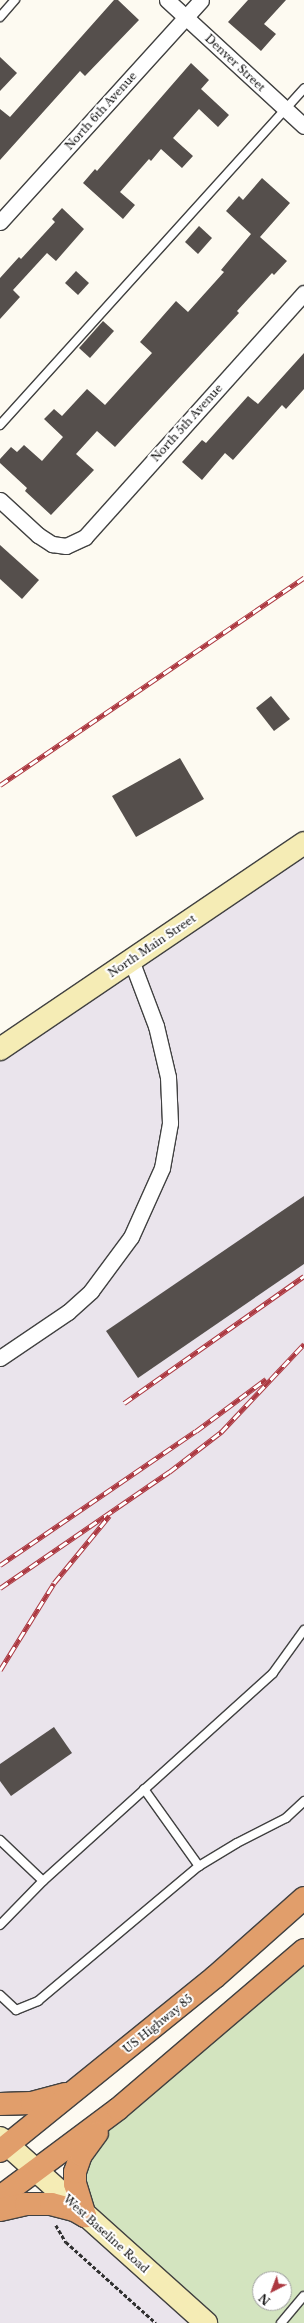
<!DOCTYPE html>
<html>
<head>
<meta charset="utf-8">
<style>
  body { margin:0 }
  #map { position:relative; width:304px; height:2323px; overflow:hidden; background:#fdfaf1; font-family:"Libre Baskerville",serif }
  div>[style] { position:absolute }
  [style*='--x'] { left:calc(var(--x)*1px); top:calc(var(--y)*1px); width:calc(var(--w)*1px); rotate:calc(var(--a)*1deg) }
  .industrial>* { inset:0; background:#eae4ec }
  .green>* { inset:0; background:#d3e4bf }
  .building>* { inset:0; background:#554f4c }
  .path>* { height:2.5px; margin-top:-1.25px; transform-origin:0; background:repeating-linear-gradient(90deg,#303030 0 4px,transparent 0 6px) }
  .roads { filter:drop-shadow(1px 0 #414141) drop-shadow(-1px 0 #414141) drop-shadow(0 1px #414141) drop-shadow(0 -1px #414141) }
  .lane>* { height:8px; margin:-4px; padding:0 4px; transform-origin:4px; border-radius:4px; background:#fff }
  .street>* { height:15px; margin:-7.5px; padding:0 7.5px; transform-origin:7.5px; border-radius:7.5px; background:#fff }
  .secondary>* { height:22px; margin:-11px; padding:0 11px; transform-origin:11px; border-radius:11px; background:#f5ecb5 }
  .highway>* { height:22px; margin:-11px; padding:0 11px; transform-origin:11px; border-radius:11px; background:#e19e6b }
  .rail>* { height:4.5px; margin-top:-2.25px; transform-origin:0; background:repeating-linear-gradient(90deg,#fff 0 9px,#ac3840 0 18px); box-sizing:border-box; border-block:1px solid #ac3840 }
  span { translate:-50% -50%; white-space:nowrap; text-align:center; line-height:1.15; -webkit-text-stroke:4px #fff; paint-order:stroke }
  .street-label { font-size:11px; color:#0e0e0e }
  .north { position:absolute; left:252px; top:2271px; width:40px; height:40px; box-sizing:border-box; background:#fff; border:1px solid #9f9f9f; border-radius:50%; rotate:222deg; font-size:11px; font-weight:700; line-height:16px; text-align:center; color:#0e0e0e }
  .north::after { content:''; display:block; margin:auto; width:14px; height:18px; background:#ac3840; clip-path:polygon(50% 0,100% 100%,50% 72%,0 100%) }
</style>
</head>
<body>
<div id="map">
  <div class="industrial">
    <div style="clip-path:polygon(304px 843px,304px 1898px,77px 2091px,0 2104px,0 1049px)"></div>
    <div style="clip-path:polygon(59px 2205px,206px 2323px,0 2323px,0 2210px)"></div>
  </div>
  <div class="green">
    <div style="clip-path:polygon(evenodd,304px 1950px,304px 2323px,206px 2323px,77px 2193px,86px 2147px,304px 1950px,260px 2279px,284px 2279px,284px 2303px,260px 2303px,260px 2279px)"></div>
  </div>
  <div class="building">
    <div style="clip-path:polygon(114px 0,118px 0,139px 20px,85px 76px,80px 71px,0 160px,0 109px,10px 117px)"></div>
    <div style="clip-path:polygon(248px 0,286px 0,264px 24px,276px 34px,261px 51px,228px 22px)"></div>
    <div style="clip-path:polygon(0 57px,17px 73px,0 91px)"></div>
    <div style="clip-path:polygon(191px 63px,209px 80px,201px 89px,229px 115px,218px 127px,199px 109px,173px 138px,193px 156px,182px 168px,161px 149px,151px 161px,149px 159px,120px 192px,135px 205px,123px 219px,83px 183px,95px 169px,97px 171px)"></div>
    <div style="clip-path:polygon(262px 178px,290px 203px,260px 237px,287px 261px,274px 275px,272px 273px,237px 311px,239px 313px,115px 447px,97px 431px,76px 454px,94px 470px,51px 515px,25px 491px,27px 488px,0 463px,0 459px,11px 447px,17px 452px,24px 445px,42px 461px,63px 437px,44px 419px,54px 409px,62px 416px,87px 389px,105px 405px,152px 353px,140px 342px,176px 301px,188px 312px,224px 272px,221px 270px,251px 234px,226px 211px,239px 196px,243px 200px)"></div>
    <div style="clip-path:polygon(62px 208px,84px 229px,56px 261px,47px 253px,13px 290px,20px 297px,0 319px,0 278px,19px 257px,21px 259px,55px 222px,52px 219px)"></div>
    <div style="clip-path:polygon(199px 226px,212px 238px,198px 254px,185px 242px)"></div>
    <div style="clip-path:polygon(76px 271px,89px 283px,78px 295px,65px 283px)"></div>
    <div style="clip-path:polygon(103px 321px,114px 331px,90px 358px,79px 348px)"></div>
    <div style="clip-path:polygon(304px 353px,304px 389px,286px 409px,282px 405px,233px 460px,225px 453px,202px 480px,182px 462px,202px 440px,206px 443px,248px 396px,258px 404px)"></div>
    <div style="clip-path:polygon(0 545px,39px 580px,22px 599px,0 579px)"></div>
    <div style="clip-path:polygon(271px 696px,290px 719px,274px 731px,256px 708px)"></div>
    <div style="clip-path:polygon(180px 758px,204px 799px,136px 837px,112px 796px)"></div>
    <div style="clip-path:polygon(304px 1196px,304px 1264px,138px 1378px,106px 1331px)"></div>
    <div style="clip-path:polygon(54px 1727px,72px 1753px,11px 1796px,0 1781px,0 1764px)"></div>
  </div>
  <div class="path">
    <div style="--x:56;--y:2225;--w:20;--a:60"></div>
    <div style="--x:66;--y:2242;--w:121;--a:42"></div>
  </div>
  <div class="roads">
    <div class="lane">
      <div style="--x:0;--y:17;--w:23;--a:-49"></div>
      <div style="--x:0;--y:425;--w:454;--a:-47.9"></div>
      <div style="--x:144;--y:1789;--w:95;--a:54.5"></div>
      <div style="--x:199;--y:1866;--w:44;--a:-31.2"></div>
      <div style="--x:237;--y:1843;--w:55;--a:-27"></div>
      <div style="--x:286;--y:1818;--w:25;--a:-43"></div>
      <div style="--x:0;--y:1840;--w:59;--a:43.6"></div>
      <div style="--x:0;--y:1925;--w:62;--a:-45.7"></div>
      <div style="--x:43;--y:1881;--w:310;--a:-42.1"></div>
      <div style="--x:273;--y:1673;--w:53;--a:-54.2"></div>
      <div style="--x:0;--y:1995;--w:22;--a:43"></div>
      <div style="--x:16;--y:2010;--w:24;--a:-22"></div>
      <div style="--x:38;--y:2001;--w:210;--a:-40"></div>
      <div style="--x:281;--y:2323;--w:35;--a:-50"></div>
    </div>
    <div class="street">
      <div style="--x:167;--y:0;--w:186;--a:42.6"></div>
      <div style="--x:0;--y:222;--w:299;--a:-47.8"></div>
      <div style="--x:0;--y:500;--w:52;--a:42.6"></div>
      <div style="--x:38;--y:535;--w:17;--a:33"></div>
      <div style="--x:52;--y:544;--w:14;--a:8"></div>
      <div style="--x:66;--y:546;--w:21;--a:-25"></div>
      <div style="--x:85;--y:537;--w:328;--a:-48.1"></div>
      <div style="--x:0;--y:1358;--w:82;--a:-34.1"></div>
      <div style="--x:68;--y:1312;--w:31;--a:-42"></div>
      <div style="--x:91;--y:1291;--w:67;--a:-53.5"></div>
      <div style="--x:131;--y:1237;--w:76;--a:-65.8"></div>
      <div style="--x:162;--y:1168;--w:46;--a:-79.9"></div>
      <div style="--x:170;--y:1123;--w:46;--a:-92.5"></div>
      <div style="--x:168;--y:1077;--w:52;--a:-103.2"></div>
      <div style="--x:156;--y:1026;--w:71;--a:-110.7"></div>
    </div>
    <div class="secondary">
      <div style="--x:0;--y:1049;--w:367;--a:-34.1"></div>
      <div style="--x:0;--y:2138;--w:277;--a:41.9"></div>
    </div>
    <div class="highway">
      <div style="--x:0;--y:2104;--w:32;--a:-2"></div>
      <div style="--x:32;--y:2103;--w:35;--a:-15"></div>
      <div style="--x:0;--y:2151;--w:277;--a:-39"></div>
      <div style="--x:215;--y:1977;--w:119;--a:-41.6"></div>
      <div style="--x:0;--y:2197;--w:147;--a:-36.7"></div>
      <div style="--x:118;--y:2109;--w:245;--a:-40.5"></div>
      <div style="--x:0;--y:2210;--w:27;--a:-13"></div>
      <div style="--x:26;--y:2204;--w:25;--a:0"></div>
      <div style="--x:51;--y:2204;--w:24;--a:15"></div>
      <div style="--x:74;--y:2210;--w:13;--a:29"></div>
      <div style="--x:85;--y:2216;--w:34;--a:-107"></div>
      <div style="--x:75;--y:2184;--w:12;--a:-90"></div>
      <div style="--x:75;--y:2172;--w:18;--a:-71"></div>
      <div style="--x:81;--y:2155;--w:27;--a:-54"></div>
    </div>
  </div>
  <div class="rail">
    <div style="--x:0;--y:785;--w:368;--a:-34.3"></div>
    <div style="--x:124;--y:1403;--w:220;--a:-35.2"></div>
    <div style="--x:0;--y:1565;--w:237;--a:-34.4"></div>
    <div style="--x:196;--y:1431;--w:87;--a:-36.6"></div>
    <div style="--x:0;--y:1588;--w:205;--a:-34.5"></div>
    <div style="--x:169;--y:1472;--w:66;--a:-37.6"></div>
    <div style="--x:221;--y:1432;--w:121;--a:-46.7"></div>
    <div style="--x:0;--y:1670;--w:102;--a:-58.2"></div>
    <div style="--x:54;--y:1583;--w:87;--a:-50.6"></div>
  </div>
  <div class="street-label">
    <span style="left:235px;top:63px;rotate:43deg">Denver Street</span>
    <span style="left:101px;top:111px;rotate:-48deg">North 6th Avenue</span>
    <span style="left:187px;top:423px;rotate:-48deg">North 5th Avenue</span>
    <span style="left:152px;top:946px;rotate:-34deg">North Main Street</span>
    <span style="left:158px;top:2024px;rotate:-39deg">US Highway 85</span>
    <span style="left:106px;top:2234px;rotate:42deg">West Baseline Road</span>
  </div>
  <div class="north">N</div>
</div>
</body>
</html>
